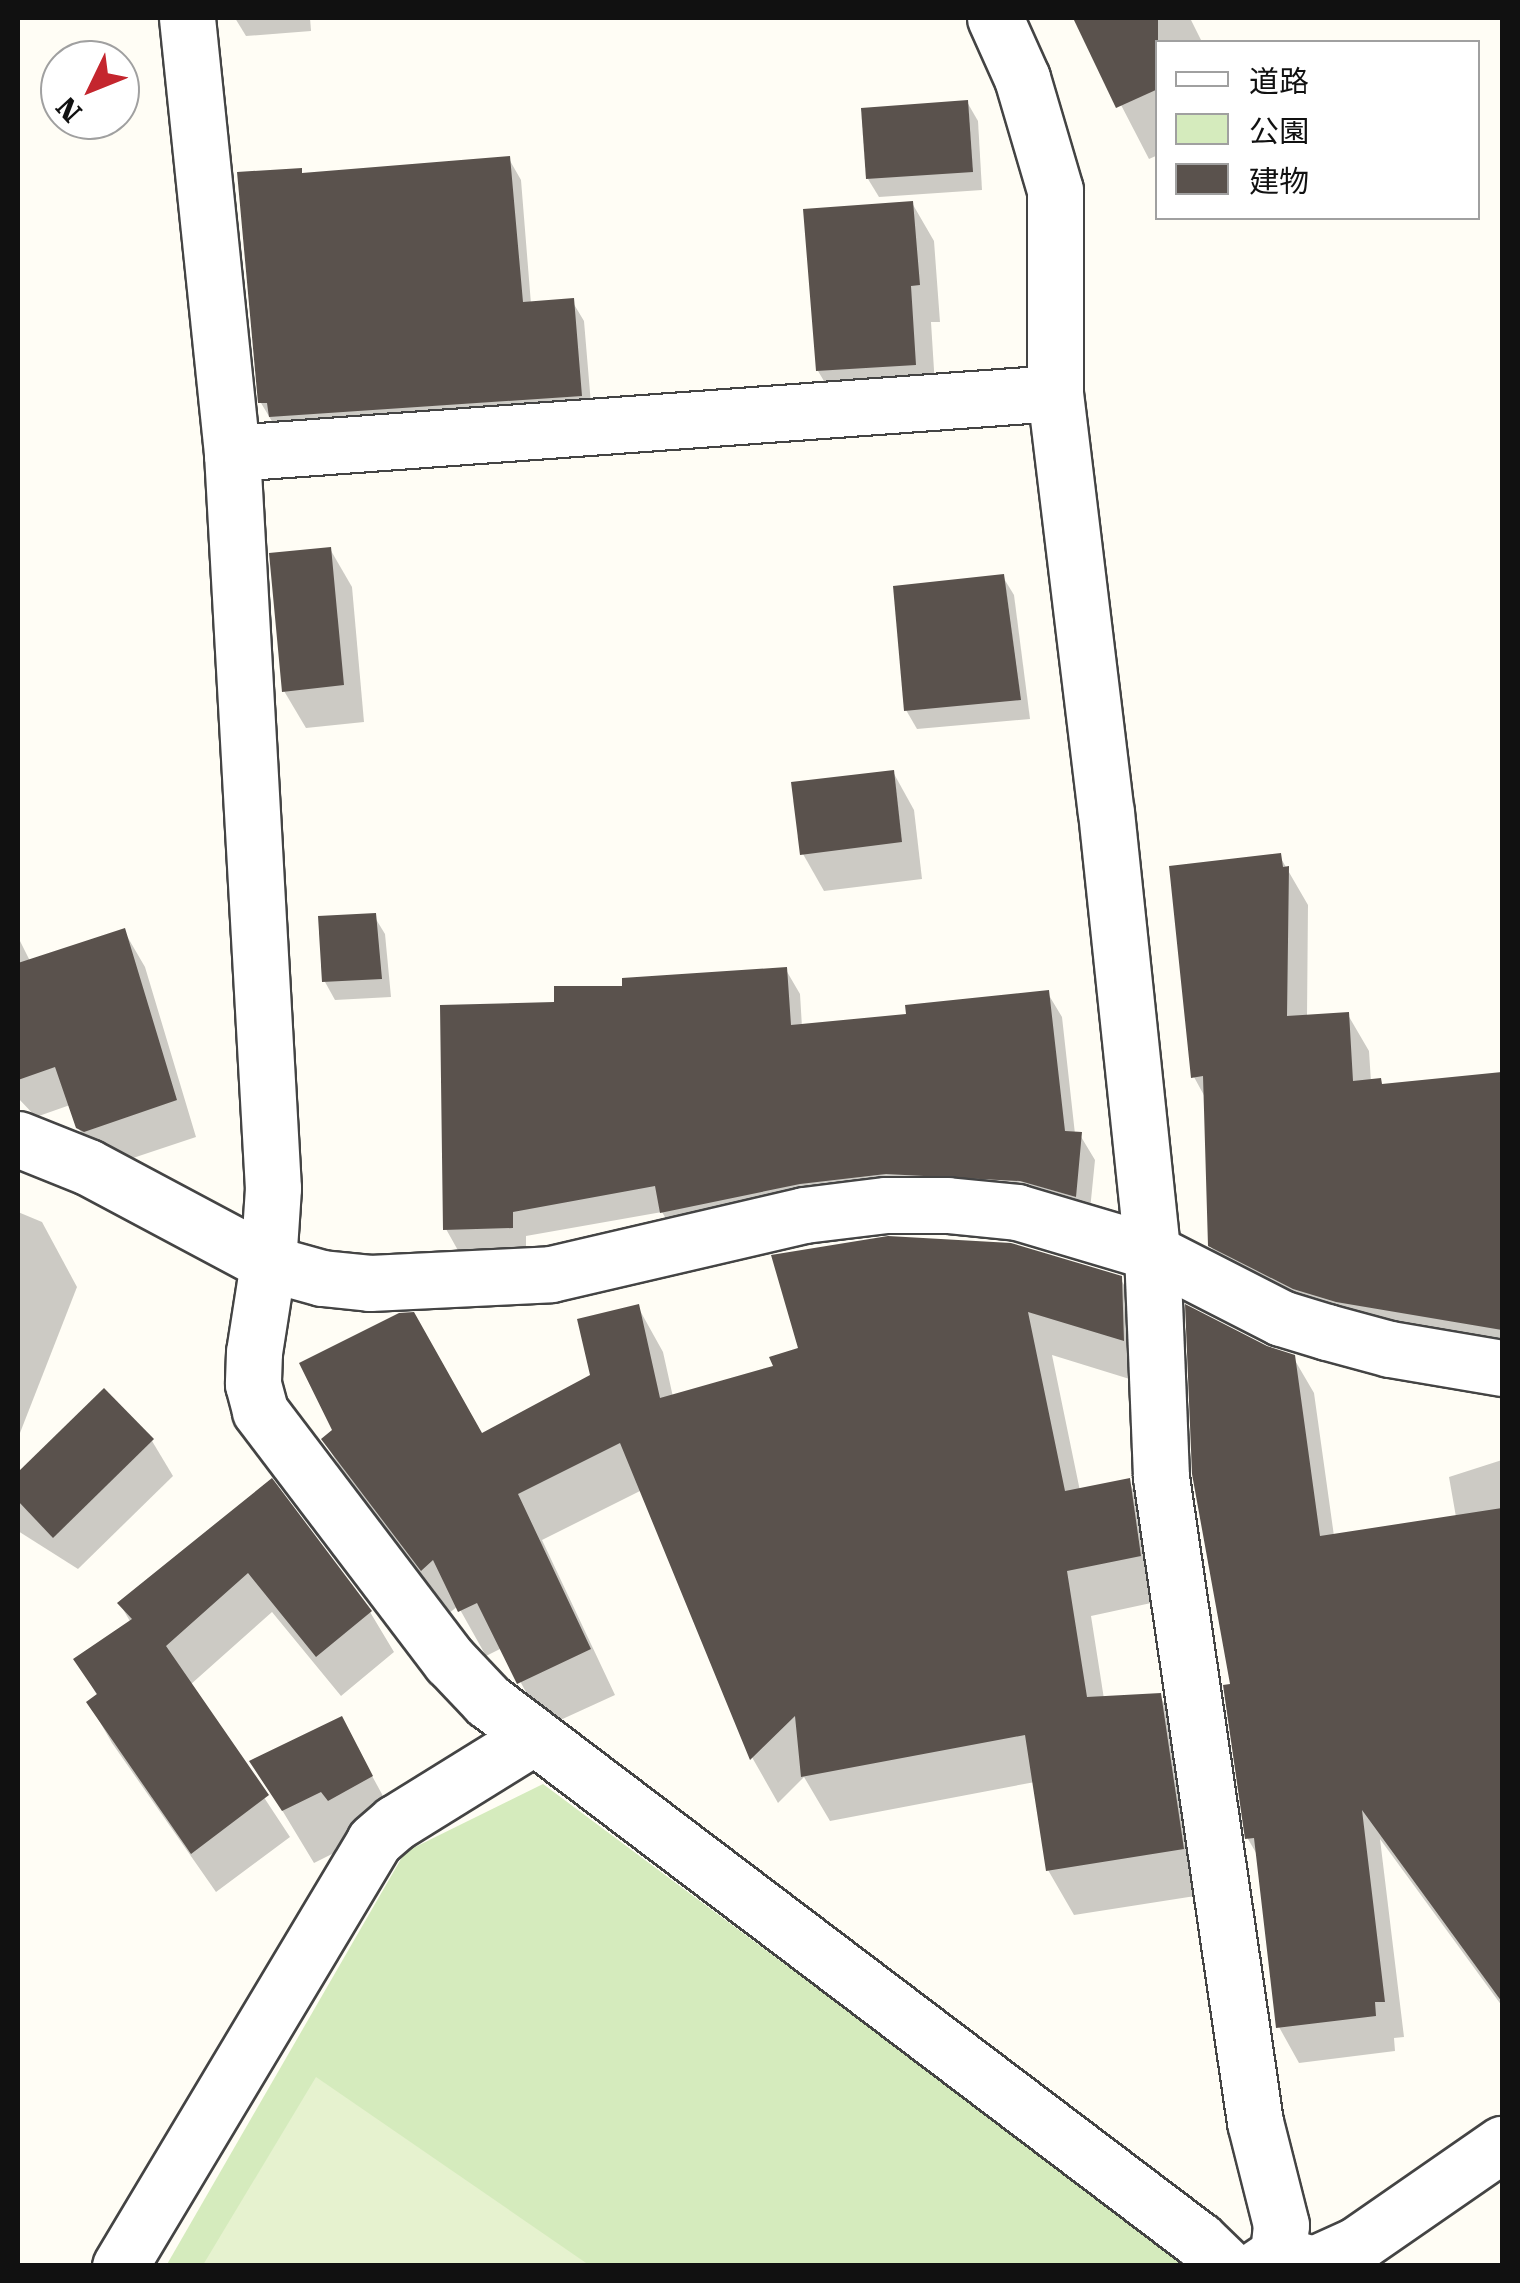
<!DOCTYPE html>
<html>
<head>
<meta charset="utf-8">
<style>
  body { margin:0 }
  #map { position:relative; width:1520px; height:2283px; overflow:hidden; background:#fffdf5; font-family:"Roboto Serif","Noto Sans JP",serif }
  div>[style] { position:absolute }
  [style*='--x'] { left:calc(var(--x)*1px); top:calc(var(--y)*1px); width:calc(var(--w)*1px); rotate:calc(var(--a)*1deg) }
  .green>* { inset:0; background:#d5ebbd }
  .pitch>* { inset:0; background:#e6f2cf }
  .shadow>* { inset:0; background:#0003 }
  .building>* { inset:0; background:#5a524d }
  .roads { filter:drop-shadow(2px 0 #444) drop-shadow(-2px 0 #444) drop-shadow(0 2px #444) drop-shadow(0 -2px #444) }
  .minor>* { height:55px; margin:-27.5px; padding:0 27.5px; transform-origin:27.5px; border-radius:27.5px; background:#fff }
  span { translate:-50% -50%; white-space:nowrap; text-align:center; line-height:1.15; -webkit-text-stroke:10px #fff; paint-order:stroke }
  .frame { position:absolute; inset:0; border:20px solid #111; pointer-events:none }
  .legend { position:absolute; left:1155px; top:40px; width:325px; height:180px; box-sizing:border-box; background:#fff; border:2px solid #a0a0a0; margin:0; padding:12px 18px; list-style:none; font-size:30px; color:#111 }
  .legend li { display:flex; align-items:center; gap:20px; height:50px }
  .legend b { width:50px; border:2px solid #a0a0a0 }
  .north { position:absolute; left:40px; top:40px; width:100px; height:100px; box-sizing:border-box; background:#fff; border:2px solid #a0a0a0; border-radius:50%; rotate:227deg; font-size:28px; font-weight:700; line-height:40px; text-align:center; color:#111 }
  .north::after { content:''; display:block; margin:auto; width:35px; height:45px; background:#c4262e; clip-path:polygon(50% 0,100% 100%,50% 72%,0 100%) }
</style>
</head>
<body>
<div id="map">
  <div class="green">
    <div style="clip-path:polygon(543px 1784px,1188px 2265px,1188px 2266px,166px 2266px,405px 1852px)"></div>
  </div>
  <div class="pitch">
    <div style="clip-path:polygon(316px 2077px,589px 2265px,203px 2265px)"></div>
  </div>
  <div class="shadow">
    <div style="clip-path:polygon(235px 18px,310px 18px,311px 31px,246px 36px)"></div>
    <div style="clip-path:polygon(1076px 18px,1190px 18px,1202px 42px,1158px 42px,1158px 155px,1149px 159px)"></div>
    <div style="clip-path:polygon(967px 102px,978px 121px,982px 190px,879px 197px,868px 179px)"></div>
    <div style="clip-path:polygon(509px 159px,521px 180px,531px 304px,572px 301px,584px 321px,592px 416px,273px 423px,261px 403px,303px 175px)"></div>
    <div style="clip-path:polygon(912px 203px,934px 241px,940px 322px,931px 322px,936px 402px,840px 408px,818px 371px)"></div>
    <div style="clip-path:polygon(330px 549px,352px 587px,364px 722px,306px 728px,284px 691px)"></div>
    <div style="clip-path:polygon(1003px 577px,1014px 595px,1030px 719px,917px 729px,906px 710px)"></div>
    <div style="clip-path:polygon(893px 772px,914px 810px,922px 879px,824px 891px,803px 854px)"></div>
    <div style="clip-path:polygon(1279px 855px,1308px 905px,1307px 1017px,1348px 1015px,1369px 1051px,1371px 1082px,1383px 1087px,1502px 1074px,1502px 1368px,1232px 1281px,1210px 1245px,1206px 1099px,1194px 1077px)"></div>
    <div style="clip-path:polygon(374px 916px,385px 934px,391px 997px,335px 1000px,325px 982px)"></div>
    <div style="clip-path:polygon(124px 931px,145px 967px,196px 1137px,106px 1167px,99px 1165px,78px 1127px,70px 1105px,36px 1117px,18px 1098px,18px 937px,30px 961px)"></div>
    <div style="clip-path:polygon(786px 970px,800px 994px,802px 1027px,909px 1017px,1047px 992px,1062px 1017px,1075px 1134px,1080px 1135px,1095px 1160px,1089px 1220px,676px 1236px,662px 1212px,526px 1236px,526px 1252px,460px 1254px,446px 1229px,557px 1005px,625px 988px)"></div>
    <div style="clip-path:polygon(18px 1212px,42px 1222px,77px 1287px,18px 1438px)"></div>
    <div style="clip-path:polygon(888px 1239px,1010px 1245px,1120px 1278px,1146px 1323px,1149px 1385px,1052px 1355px,1080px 1491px,1128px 1481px,1154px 1525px,1165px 1600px,1091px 1616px,1104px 1699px,1159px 1695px,1186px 1740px,1208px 1894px,1074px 1915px,1048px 1870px,1035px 1782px,830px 1821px,804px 1777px,778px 1803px,753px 1759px,642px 1490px,542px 1540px,615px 1695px,545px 1727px,502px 1648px,486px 1656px,458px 1606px,448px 1614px,350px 1485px,324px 1440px,481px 1436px,593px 1376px,638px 1307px,663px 1352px,673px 1397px,776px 1367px,802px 1350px)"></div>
    <div style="clip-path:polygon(1266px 1348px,1293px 1357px,1314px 1393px,1334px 1536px,1456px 1517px,1449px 1477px,1502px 1460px,1502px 1819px,1498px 1820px,1502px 1827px,1502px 2006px,1380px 1839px,1404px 2037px,1394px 2038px,1395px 2051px,1299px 2063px,1279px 2027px,1259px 1858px,1248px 1839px,1233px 1686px)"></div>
    <div style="clip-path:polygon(104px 1391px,152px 1441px,173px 1476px,78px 1569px,18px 1531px,18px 1475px)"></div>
    <div style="clip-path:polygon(272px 1482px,370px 1612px,394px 1652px,341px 1696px,272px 1612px,190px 1685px,290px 1837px,216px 1892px,112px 1743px,89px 1703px,98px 1697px,77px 1660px,131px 1623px,120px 1604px)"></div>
    <div style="clip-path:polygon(341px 1719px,401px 1829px,354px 1843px,314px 1863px,253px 1762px)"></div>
  </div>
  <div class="building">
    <div style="clip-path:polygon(1073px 18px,1158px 18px,1158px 89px,1116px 108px)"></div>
    <div style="clip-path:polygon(968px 100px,973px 172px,866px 179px,861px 108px)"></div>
    <div style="clip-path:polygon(510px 156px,523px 302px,574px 298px,582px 396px,269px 417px,267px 403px,258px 403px,237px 172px,302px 168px,302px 173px)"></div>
    <div style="clip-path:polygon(913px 201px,920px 285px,911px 286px,916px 365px,816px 371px,803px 209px)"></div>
    <div style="clip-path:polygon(331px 547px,344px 685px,282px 692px,269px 553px)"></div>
    <div style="clip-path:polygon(1004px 574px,1021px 700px,904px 711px,893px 586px)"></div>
    <div style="clip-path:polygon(894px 770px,902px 842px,800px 855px,791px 782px)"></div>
    <div style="clip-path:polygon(1281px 853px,1283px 867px,1289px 866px,1287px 1016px,1349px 1012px,1353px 1081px,1381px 1078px,1382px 1084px,1502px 1072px,1502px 1330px,1336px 1302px,1293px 1289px,1208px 1246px,1203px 1076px,1191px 1078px,1169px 866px)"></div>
    <div style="clip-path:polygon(376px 913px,382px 979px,322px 982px,318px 916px)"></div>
    <div style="clip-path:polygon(125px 928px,177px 1100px,84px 1132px,76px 1128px,55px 1067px,18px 1080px,18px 963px)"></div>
    <div style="clip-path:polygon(787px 967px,791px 1025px,906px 1014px,905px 1005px,1049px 990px,1065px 1131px,1082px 1132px,1076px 1197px,1020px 1181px,886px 1174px,800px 1184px,660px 1213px,655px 1186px,513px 1212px,513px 1228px,443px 1230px,440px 1005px,554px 1002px,554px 986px,622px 986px,622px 978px)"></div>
    <div style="clip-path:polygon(888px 1236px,1011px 1243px,1122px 1276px,1124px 1341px,1028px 1312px,1065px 1491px,1130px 1478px,1141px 1556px,1067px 1571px,1087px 1697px,1161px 1693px,1184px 1849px,1046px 1871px,1025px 1735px,801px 1777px,795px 1716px,750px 1760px,620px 1443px,518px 1494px,591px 1649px,517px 1684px,477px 1603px,458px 1612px,433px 1560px,421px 1571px,321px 1439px,332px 1430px,299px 1363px,399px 1313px,414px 1312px,482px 1433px,590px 1375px,577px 1319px,639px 1304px,660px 1398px,773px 1366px,769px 1357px,798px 1348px,771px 1255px)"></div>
    <div style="clip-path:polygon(1185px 1304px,1267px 1346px,1295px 1355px,1320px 1536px,1502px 1508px,1502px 2002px,1362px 1810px,1385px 2002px,1375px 2002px,1376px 2016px,1276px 2028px,1254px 1838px,1245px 1839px,1223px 1685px,1230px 1684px,1192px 1474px)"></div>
    <div style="clip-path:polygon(104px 1388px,154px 1439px,53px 1538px,18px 1501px,18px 1472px)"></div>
    <div style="clip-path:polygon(272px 1478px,372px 1611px,316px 1657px,248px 1573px,166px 1646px,269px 1795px,191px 1854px,86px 1702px,97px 1694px,73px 1659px,132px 1619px,117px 1603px)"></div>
    <div style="clip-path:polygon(342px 1716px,373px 1776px,328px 1801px,321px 1792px,282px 1811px,249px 1761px)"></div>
  </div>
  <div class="roads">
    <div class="minor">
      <div style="--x:187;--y:18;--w:437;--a:84.1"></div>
      <div style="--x:232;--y:453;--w:736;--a:86.81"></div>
      <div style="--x:273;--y:1188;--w:75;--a:93.8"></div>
      <div style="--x:268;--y:1263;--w:90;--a:98.9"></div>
      <div style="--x:254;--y:1352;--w:32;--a:92"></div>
      <div style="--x:253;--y:1384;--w:28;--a:75"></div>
      <div style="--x:260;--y:1411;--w:314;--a:52.8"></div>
      <div style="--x:450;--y:1661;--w:55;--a:46.5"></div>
      <div style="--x:488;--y:1701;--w:892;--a:37.17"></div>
      <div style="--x:1199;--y:2240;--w:37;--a:44"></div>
      <div style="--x:995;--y:18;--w:66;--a:65.8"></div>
      <div style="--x:1022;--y:78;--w:117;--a:73.6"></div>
      <div style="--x:1055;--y:190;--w:203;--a:90"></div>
      <div style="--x:1055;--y:393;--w:422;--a:83.1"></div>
      <div style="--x:1106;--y:812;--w:442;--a:84"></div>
      <div style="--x:1152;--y:1252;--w:225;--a:87.7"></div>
      <div style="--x:1161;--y:1477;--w:652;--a:81.71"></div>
      <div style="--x:1255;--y:2122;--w:106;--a:75.8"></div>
      <div style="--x:1281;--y:2225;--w:29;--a:96"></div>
      <div style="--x:1278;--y:2254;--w:22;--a:146"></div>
      <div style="--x:232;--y:453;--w:825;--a:-4.17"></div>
      <div style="--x:18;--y:1139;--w:75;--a:21.8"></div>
      <div style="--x:88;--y:1167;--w:204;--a:28.1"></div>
      <div style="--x:268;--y:1263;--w:56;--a:15.5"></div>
      <div style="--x:322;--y:1278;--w:48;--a:5.9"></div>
      <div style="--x:370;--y:1283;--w:181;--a:-2.8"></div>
      <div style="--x:551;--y:1274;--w:260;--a:-13.1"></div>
      <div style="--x:804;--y:1215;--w:83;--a:-7"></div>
      <div style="--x:886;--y:1205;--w:61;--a:0"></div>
      <div style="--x:947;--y:1205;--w:70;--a:5.7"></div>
      <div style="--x:1017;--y:1212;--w:141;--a:16.5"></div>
      <div style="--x:1152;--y:1252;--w:145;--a:27.1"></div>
      <div style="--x:1281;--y:1318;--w:48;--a:16.9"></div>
      <div style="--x:1327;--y:1332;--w:65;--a:15.1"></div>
      <div style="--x:1390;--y:1349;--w:114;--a:9.6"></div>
      <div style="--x:1278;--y:2254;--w:37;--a:16"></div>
      <div style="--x:1314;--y:2264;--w:46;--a:-24.3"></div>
      <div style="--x:1356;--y:2245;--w:178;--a:-34.7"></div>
      <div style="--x:120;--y:2266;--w:495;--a:-59.1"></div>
      <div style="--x:374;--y:1841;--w:28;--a:-41"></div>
      <div style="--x:395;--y:1823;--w:161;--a:-31.8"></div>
    </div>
  </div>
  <div class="frame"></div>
  <ul class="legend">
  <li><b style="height:12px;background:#fff"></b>道路</li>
  <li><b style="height:28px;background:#d5ebbd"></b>公園</li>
  <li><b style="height:28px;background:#5a524d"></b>建物</li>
  </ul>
  <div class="north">N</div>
</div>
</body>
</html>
